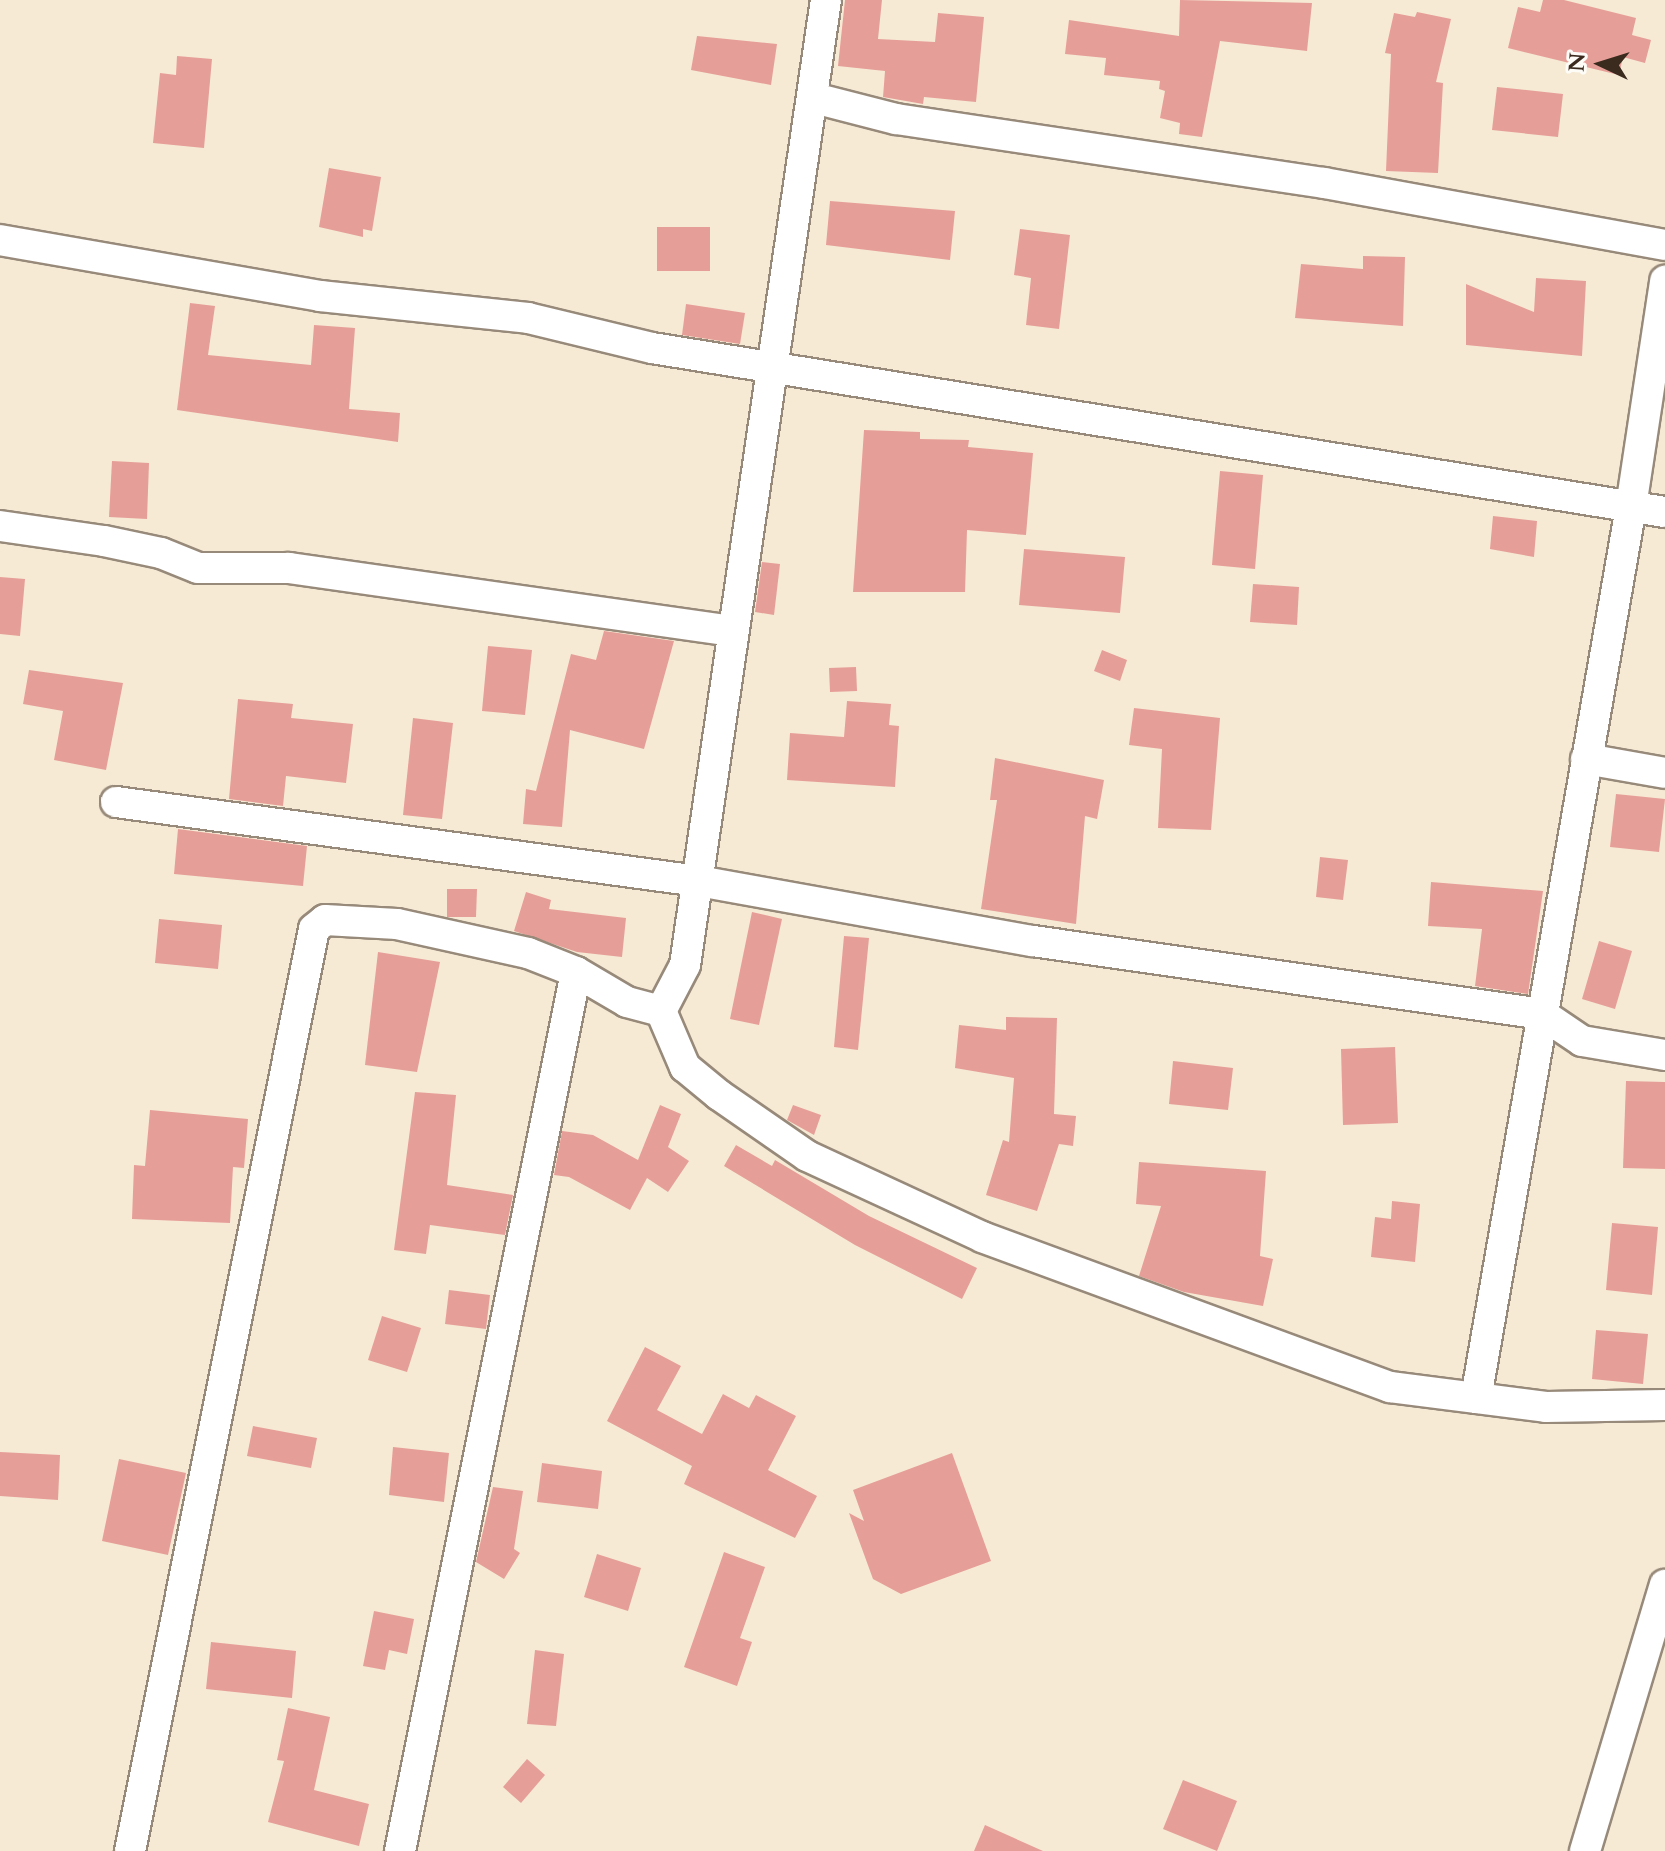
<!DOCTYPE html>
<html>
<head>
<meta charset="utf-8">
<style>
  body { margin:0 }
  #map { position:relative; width:1665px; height:1851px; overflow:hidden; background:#f6ead5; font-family:Cardo,serif }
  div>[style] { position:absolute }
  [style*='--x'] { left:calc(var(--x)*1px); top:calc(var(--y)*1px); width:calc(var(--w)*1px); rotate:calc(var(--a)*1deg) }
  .building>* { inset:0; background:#e69e98 }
  .roads { filter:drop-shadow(2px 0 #988a7a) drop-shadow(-2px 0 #988a7a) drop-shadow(0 2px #988a7a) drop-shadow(0 -2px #988a7a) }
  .minor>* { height:30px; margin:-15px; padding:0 15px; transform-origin:15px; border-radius:15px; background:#fff }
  span { translate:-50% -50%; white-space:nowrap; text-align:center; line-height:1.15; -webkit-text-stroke:8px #fdfcf7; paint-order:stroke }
  .north { position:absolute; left:1561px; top:24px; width:80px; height:80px; -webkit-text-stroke:6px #fdfcf7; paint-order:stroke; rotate:274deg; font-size:22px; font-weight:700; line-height:32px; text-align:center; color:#3b2a1e }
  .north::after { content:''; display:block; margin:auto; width:28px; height:36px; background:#3b2a1e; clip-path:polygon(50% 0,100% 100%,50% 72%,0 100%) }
</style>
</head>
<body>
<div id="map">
  <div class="building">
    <div style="clip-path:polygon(845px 0,882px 0,878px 39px,935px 42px,938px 13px,984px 17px,976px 102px,924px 97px,923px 104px,883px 97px,885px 71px,838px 66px)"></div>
    <div style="clip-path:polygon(1180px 0,1312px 3px,1307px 51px,1220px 41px,1202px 137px,1179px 134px,1180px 123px,1160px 118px,1165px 91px,1159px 89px,1160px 81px,1104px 75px,1106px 58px,1065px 54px,1069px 20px,1179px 36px)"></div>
    <div style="clip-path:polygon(1543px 0,1564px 0,1636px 18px,1632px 35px,1651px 40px,1645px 63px,1623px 57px,1619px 75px,1508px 48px,1518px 7px,1540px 12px)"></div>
    <div style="clip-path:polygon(1417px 12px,1451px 19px,1436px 82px,1443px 83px,1438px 173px,1386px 171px,1391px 54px,1385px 53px,1394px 13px,1415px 17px)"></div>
    <div style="clip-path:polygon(697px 36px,777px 44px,771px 85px,691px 70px)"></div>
    <div style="clip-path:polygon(177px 56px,212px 59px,204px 148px,153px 143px,160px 73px,176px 75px)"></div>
    <div style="clip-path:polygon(1497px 87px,1563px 94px,1558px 137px,1492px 130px)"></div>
    <div style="clip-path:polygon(329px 168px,381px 177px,372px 231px,363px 229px,363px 237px,319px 227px)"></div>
    <div style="clip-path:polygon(830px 201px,955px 211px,950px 260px,826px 245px)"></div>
    <div style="clip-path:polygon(657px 227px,710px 227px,710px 271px,657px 271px)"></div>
    <div style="clip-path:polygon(1020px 229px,1070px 235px,1059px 329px,1026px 325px,1031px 278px,1014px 275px)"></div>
    <div style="clip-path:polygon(1363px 256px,1405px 257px,1403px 326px,1295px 318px,1301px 264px,1363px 269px)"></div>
    <div style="clip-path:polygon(1536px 278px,1586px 281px,1582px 356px,1466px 345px,1466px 284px,1534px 312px)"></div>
    <div style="clip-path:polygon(190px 303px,215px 306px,208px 355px,311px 365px,314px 325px,355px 328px,349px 409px,400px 413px,398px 442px,177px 410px)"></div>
    <div style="clip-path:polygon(686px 304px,745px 313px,740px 344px,682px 335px)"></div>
    <div style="clip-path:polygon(864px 430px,920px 432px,920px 439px,969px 440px,968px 447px,1033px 453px,1026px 535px,967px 530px,965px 592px,853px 592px)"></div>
    <div style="clip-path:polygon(112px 461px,149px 463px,147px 519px,109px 517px)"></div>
    <div style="clip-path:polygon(1220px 471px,1263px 475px,1255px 569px,1212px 565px)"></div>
    <div style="clip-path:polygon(1493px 516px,1537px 521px,1534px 557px,1490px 549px)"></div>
    <div style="clip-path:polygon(1024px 549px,1125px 557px,1120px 613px,1019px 605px)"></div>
    <div style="clip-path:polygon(762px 562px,780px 564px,774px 615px,755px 612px)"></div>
    <div style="clip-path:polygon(0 577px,25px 579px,20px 636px,0 634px)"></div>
    <div style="clip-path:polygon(1253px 584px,1299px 587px,1297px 625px,1250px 622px)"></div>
    <div style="clip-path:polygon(604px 631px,674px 641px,644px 749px,570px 730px,562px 827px,523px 824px,526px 789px,536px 791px,571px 654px,596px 660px)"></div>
    <div style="clip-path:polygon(488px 646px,532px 650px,525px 715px,482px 711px)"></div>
    <div style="clip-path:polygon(1102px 650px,1127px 660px,1120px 681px,1094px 671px)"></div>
    <div style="clip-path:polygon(856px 667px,857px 691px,830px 692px,829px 668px)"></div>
    <div style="clip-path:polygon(29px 670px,123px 683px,106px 770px,54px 760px,63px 711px,23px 704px)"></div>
    <div style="clip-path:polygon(238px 699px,293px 704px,291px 718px,353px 724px,346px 783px,286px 776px,283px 806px,229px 799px)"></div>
    <div style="clip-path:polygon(847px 701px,891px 704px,889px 725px,899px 726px,895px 787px,787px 780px,790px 733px,844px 737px)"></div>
    <div style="clip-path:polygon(1134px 708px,1220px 718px,1211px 830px,1158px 828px,1162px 749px,1129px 745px)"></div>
    <div style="clip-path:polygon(413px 718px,453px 723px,442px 819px,403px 815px)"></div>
    <div style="clip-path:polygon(995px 758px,1104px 780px,1097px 819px,1085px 816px,1076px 924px,981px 909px,997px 800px,990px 800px)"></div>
    <div style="clip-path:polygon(1616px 794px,1665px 799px,1659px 852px,1610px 847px)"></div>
    <div style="clip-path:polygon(178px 829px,307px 846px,303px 886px,174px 874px)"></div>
    <div style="clip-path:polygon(1320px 857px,1348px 860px,1343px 900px,1316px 897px)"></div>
    <div style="clip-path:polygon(1431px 882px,1543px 891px,1528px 994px,1475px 986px,1482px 929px,1428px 926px)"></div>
    <div style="clip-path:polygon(447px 889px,477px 889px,476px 917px,447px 917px)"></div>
    <div style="clip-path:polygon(526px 892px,551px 900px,549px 909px,626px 918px,622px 957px,577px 952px,514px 931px)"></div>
    <div style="clip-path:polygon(752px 912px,782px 919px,759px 1025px,730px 1019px)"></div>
    <div style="clip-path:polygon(159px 919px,222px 925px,218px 969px,155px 963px)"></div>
    <div style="clip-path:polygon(844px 936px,869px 938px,858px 1050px,834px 1047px)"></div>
    <div style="clip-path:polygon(1599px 941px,1632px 951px,1615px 1009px,1582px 999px)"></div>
    <div style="clip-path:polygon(378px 952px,440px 962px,417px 1072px,365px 1065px)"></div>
    <div style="clip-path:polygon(1006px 1017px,1057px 1018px,1054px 1114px,1076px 1116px,1073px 1146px,1059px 1144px,1037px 1211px,986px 1195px,1003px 1140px,1009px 1142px,1014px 1078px,955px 1068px,959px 1025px,1006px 1030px)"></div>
    <div style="clip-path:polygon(1395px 1047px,1398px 1123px,1343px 1125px,1341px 1049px)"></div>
    <div style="clip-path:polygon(1173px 1061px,1233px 1068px,1228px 1110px,1169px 1104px)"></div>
    <div style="clip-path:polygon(1626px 1081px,1665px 1082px,1665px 1169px,1623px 1168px)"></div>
    <div style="clip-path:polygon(415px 1092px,456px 1095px,447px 1185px,513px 1195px,505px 1235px,430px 1225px,426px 1254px,394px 1250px)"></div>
    <div style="clip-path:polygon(660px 1105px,681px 1114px,668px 1147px,689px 1161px,668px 1192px,647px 1178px,630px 1210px,569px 1177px,554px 1175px,562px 1131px,593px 1135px,638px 1160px)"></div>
    <div style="clip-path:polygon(793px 1105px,821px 1115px,814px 1135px,787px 1120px)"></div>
    <div style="clip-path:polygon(150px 1110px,248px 1119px,244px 1168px,233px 1167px,230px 1223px,132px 1219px,134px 1165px,145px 1166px)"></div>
    <div style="clip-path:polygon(736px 1145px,772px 1166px,775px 1160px,869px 1216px,977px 1268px,962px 1299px,855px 1245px,724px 1166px)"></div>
    <div style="clip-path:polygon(1139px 1162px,1266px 1171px,1260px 1256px,1273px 1259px,1263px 1306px,1184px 1292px,1139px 1276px,1161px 1206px,1136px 1204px)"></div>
    <div style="clip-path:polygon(1392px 1201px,1420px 1204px,1415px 1262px,1371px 1257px,1375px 1217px,1391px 1219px)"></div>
    <div style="clip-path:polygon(1612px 1223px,1658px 1227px,1652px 1295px,1606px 1290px)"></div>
    <div style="clip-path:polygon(449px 1290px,490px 1295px,486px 1329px,445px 1324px)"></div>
    <div style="clip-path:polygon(382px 1316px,421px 1328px,407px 1372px,368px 1360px)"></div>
    <div style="clip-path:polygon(1596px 1330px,1648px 1334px,1643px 1384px,1592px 1379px)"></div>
    <div style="clip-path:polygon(645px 1347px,681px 1366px,657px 1410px,702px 1434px,723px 1394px,749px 1408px,756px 1395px,796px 1416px,768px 1470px,817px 1496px,795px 1538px,684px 1484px,692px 1466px,607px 1421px)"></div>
    <div style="clip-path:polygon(253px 1426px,317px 1438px,311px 1468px,247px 1456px)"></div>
    <div style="clip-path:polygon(393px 1447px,449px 1453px,444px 1502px,389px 1495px)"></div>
    <div style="clip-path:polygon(0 1452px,60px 1455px,58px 1500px,0 1496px)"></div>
    <div style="clip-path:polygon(952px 1453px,991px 1561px,901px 1594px,873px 1579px,849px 1513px,864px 1521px,853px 1490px)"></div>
    <div style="clip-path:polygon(119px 1459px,186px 1473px,168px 1555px,102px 1541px)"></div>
    <div style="clip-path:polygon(542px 1463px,602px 1471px,598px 1509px,537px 1502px)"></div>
    <div style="clip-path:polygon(493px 1487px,523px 1491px,514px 1549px,520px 1553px,504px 1579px,476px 1562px)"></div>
    <div style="clip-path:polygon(724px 1552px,765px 1567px,740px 1638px,752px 1642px,737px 1686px,684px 1667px)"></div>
    <div style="clip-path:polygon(597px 1554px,641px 1568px,628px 1611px,584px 1597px)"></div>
    <div style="clip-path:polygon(374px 1611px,414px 1619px,407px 1654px,389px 1650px,385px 1670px,363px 1666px)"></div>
    <div style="clip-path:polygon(211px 1642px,296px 1651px,292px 1698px,206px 1689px)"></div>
    <div style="clip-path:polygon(535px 1650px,564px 1654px,556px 1726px,527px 1724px)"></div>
    <div style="clip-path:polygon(288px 1708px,330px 1717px,314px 1790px,369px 1804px,359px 1846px,268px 1822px,284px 1761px,277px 1760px)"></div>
    <div style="clip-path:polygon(527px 1759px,545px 1775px,521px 1803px,503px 1787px)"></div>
    <div style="clip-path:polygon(1183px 1780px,1237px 1801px,1217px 1851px,1163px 1829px)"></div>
    <div style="clip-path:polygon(985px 1825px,1043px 1851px,974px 1851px)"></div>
  </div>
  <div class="roads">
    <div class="minor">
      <div style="--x:814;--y:98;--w:85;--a:14.4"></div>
      <div style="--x:896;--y:119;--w:433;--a:8.5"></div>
      <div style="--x:1324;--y:183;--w:347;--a:10.3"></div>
      <div style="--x:0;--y:240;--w:325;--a:9.9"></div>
      <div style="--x:320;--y:296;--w:209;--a:6"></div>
      <div style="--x:528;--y:318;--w:128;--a:13.6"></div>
      <div style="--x:652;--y:348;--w:1026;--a:9.2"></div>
      <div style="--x:0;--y:526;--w:105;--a:8.2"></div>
      <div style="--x:104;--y:541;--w:58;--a:11.9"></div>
      <div style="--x:161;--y:553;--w:40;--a:22"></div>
      <div style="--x:198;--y:568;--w:91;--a:0"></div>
      <div style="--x:289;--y:568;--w:446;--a:8.1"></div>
      <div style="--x:1586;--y:759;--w:80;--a:10"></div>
      <div style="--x:116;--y:802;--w:587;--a:7.73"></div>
      <div style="--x:698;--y:881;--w:340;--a:10.2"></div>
      <div style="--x:1033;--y:941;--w:514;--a:8.16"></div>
      <div style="--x:1542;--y:1014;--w:48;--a:34"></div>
      <div style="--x:1582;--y:1041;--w:84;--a:9.6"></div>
      <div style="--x:661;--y:1011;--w:61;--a:66.8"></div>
      <div style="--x:685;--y:1067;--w:44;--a:39.5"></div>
      <div style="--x:719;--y:1095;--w:107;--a:34.7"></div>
      <div style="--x:807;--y:1156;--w:193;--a:24.8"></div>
      <div style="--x:982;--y:1237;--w:435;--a:20.2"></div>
      <div style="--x:1390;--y:1387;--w:157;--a:7.3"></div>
      <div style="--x:1546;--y:1407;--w:119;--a:-1"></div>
      <div style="--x:661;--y:1011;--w:52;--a:-62.4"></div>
      <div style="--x:685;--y:965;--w:975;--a:-81.69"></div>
      <div style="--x:1476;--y:1398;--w:904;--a:-80.13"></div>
      <div style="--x:1631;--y:507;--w:229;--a:-81.4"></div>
      <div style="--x:130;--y:1851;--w:940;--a:-78.71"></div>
      <div style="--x:314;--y:929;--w:14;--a:-39"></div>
      <div style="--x:325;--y:920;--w:72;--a:3.2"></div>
      <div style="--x:397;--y:924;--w:134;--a:12.5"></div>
      <div style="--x:528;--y:953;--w:52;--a:21.6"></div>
      <div style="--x:576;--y:972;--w:59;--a:30.5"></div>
      <div style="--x:627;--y:1002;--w:35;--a:15"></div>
      <div style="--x:400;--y:1851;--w:896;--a:-78.68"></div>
      <div style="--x:1585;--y:1851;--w:278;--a:-73.3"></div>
    </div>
  </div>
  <div class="north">N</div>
</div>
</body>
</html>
